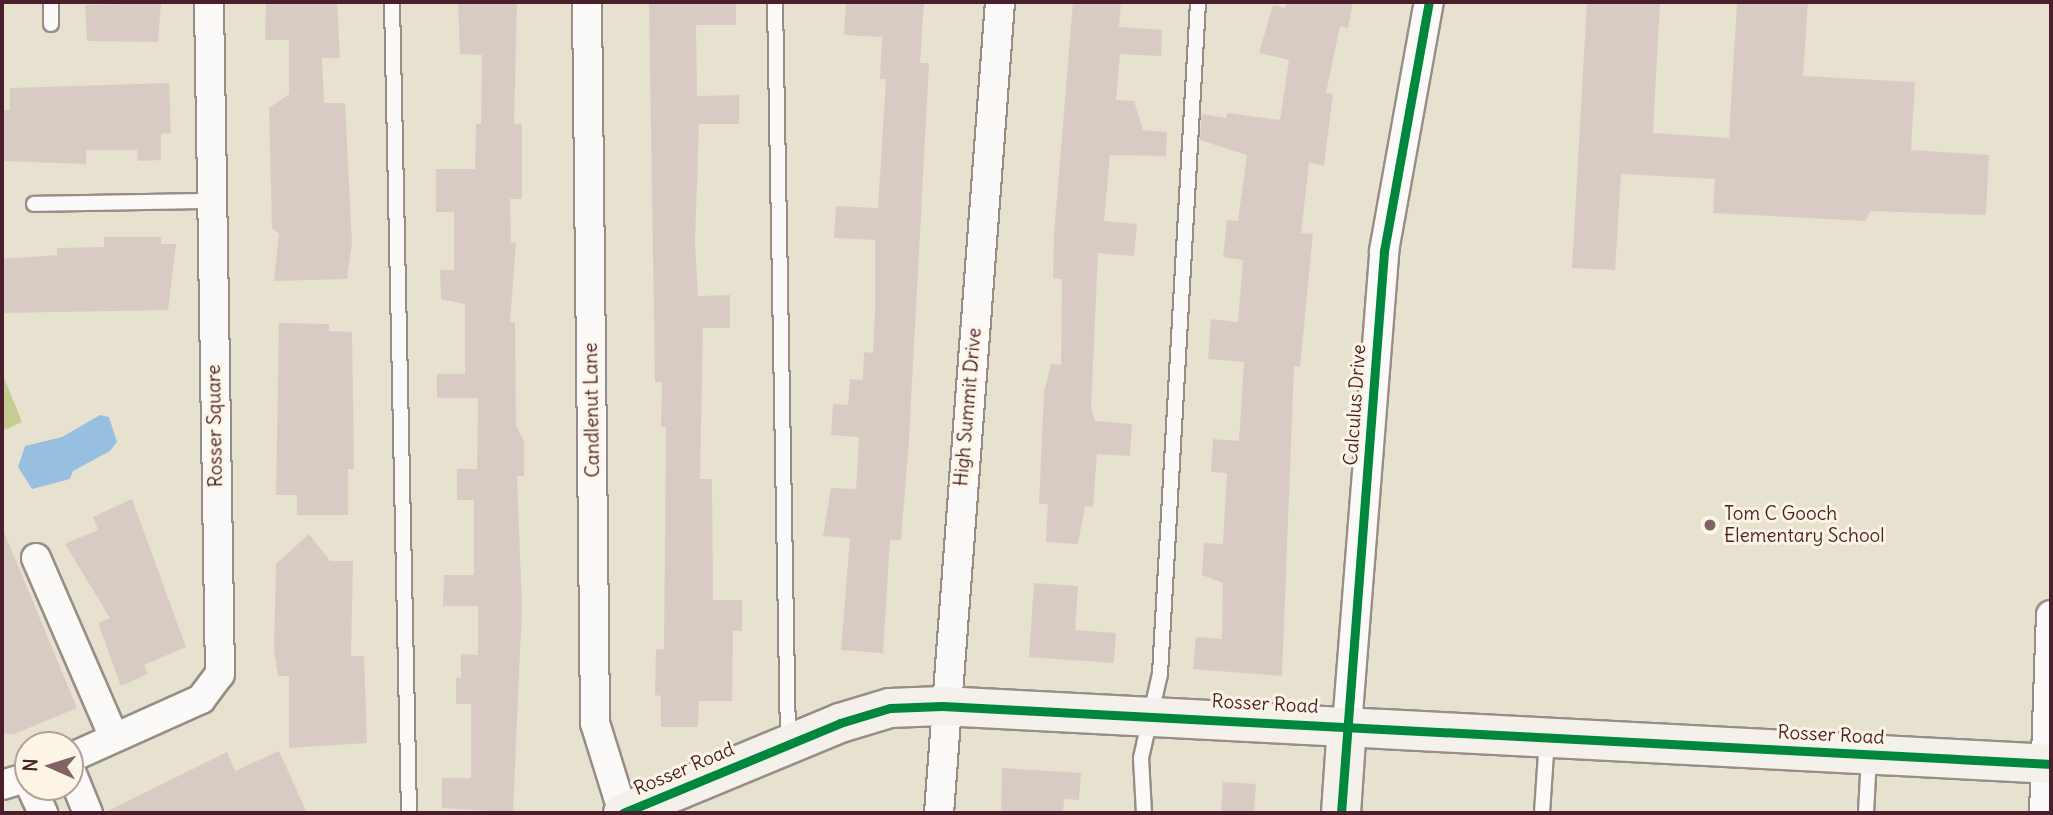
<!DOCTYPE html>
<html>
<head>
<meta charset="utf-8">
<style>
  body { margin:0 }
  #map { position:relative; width:2053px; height:815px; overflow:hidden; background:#e7e1d0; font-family:Delius,sans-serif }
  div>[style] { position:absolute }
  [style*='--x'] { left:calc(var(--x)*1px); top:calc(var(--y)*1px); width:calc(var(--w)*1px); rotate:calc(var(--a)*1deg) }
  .green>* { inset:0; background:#c6cd92 }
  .water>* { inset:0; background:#97c0e0 }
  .building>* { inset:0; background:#d8cbc4 }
  .roads { filter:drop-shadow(2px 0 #988d87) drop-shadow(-2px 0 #988d87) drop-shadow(0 2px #988d87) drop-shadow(0 -2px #988d87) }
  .lane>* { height:14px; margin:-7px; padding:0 7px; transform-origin:7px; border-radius:7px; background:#fbfaf8 }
  .street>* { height:28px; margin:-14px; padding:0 14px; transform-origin:14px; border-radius:14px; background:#fbfaf8 }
  .secondary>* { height:38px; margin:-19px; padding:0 19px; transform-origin:19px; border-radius:19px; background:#f4f0ea }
  .cycleway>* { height:9px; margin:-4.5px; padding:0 4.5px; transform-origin:4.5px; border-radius:4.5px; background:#00873e }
  .dots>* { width:19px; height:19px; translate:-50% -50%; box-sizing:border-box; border:4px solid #fcf5e5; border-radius:50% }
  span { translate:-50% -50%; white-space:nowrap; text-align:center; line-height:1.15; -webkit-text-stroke:6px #fcf5e5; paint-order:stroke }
  .street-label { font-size:19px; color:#4a1f2b }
  .poi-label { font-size:19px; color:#4a1f2b }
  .left { translate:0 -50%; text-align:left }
  .frame { position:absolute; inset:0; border:4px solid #4a1f2b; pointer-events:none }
  .north { position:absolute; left:14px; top:731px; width:70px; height:70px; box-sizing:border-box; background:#fcf5e5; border:2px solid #b59f9b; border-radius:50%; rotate:273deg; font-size:19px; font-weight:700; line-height:28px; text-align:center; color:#4a1f2b }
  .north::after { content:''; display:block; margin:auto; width:24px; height:32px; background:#816365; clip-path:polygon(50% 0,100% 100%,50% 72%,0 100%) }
</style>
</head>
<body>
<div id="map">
  <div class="green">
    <div style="clip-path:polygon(2px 373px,22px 422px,2px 431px)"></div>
  </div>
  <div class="water">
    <div style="clip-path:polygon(100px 415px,109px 417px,117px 442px,110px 451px,73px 471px,70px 479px,32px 489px,18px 467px,25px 446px,62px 437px)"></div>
  </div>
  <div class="building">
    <div style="clip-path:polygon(266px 2px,337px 2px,340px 58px,322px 58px,324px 103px,345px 103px,352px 243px,347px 279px,274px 281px,279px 234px,272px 228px,269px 108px,289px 94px,289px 40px,265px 40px)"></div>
    <div style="clip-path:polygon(458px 2px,517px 2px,514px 124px,522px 124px,522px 199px,510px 199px,511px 243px,516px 243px,510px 322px,515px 322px,516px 425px,524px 441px,524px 476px,517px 476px,522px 607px,513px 811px,502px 812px,442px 808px,442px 778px,471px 778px,471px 704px,456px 704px,456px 678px,461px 678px,461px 654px,478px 655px,478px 606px,443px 606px,444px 575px,474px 575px,474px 500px,457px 500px,457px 469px,477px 469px,478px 398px,437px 398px,437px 374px,465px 374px,465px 304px,441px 299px,440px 270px,454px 270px,454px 212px,436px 212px,436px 169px,475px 169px,476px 124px,481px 124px,482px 55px,460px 54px)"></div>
    <div style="clip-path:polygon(649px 2px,736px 2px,736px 25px,696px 25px,697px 96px,739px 95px,739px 124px,699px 124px,695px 243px,698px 296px,730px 295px,730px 328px,703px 328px,700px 479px,712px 479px,713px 600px,742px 600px,742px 631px,733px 631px,732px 701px,699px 701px,698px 727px,661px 727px,661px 696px,655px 695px,656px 649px,664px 650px,666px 427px,661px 427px,662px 382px,655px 382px)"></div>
    <div style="clip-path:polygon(886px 2px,924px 2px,920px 63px,929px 63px,909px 440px,901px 540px,890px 540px,883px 653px,841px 650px,850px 538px,823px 536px,831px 488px,856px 489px,859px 437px,831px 435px,833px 404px,848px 405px,850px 379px,863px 380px,864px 352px,873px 353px,875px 312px,875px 240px,834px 238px,836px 206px,878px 208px,886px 79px,880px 79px,882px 37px,844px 35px,846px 4px)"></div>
    <div style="clip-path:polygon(1073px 2px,1121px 2px,1119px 27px,1162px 30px,1161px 56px,1120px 54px,1116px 100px,1134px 101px,1143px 130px,1167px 132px,1166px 156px,1110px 155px,1104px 221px,1137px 224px,1134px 256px,1098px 253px,1091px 408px,1095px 421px,1132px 424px,1130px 456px,1097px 454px,1093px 507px,1085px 506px,1078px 544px,1046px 542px,1048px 504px,1039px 504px,1044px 392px,1051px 364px,1061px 365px,1062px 279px,1053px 278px,1054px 234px)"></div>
    <div style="clip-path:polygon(1287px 2px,1353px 2px,1348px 28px,1340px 26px,1326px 93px,1333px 94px,1324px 165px,1309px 163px,1301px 233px,1313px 234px,1300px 367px,1294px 366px,1282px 676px,1193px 669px,1196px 637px,1222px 639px,1223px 583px,1202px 575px,1204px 543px,1223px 544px,1227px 473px,1211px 472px,1213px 439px,1239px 441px,1244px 362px,1208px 359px,1211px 319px,1238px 322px,1243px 260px,1223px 257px,1227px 220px,1238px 221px,1247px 155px,1200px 140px,1201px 120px,1202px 114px,1226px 118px,1227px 113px,1280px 120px,1289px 60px,1259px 53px,1273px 5px,1285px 8px)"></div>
    <div style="clip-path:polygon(1587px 2px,1660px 2px,1653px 133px,1729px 138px,1737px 2px,1808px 2px,1803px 76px,1915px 82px,1911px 150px,1989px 155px,1986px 215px,1870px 211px,1866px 221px,1713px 213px,1715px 179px,1621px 174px,1615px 270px,1572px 268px)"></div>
    <div style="clip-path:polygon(161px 3px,158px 42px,87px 41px,85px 5px)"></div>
    <div style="clip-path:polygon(169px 83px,171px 133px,161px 134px,161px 160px,138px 161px,137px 150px,86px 150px,86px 164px,2px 161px,2px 110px,10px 110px,10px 88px)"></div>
    <div style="clip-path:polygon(104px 237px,161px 237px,161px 244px,176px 244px,168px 310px,2px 313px,2px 259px,57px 255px,57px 248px,104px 247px)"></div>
    <div style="clip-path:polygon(279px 323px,329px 324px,329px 331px,352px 332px,354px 469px,348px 469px,348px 515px,297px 515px,297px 495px,276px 495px)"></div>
    <div style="clip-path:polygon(132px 499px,186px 647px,144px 665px,148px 674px,121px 686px,98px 623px,110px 618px,65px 544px,98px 530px,93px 517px)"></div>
    <div style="clip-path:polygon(2px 527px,77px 708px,14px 734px,2px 733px)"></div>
    <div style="clip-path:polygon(309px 534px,330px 561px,353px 561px,351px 656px,364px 656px,367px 743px,289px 748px,289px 676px,278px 676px,274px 650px,276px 564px)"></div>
    <div style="clip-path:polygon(1034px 583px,1078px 586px,1075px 630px,1116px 633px,1114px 663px,1029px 657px)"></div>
    <div style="clip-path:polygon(279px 751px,307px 813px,104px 813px,227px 752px,235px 771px)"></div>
    <div style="clip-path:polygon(1002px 768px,1081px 773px,1079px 800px,1064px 799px,1063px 813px,1001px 813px)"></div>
    <div style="clip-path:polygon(1223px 782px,1256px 784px,1254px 813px,1221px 813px)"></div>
  </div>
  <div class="roads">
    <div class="lane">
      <div style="--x:51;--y:2;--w:22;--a:90"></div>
      <div style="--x:392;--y:2;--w:811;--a:88.8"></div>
      <div style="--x:775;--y:2;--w:740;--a:88.99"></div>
      <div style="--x:34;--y:204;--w:177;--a:-1"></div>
      <div style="--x:1144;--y:813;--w:55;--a:-93.1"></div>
      <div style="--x:1141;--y:758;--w:86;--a:-77.3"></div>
      <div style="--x:1160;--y:674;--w:673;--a:-86.76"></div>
      <div style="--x:1542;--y:813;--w:75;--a:-86.2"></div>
      <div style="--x:1866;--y:813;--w:58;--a:-87"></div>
    </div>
    <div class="street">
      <div style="--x:587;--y:2;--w:721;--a:89.36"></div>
      <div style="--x:595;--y:723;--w:94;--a:72.7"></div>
      <div style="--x:36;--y:558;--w:195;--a:66.5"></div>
      <div style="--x:1347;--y:726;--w:476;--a:-85.5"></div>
      <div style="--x:1384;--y:251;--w:253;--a:-79.8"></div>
      <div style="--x:70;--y:758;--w:144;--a:-24.2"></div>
      <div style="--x:201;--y:699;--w:31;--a:-53"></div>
      <div style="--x:220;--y:674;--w:672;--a:-90.94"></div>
      <div style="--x:70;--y:769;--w:48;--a:67.8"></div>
      <div style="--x:2;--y:785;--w:27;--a:-17"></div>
      <div style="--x:31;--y:787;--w:29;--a:65"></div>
      <div style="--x:939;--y:813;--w:813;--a:-85.7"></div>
      <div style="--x:2044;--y:813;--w:198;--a:-88"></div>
    </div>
    <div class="secondary">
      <div style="--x:623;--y:813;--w:235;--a:-22.5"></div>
      <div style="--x:840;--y:723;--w:52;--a:-16.7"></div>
      <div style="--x:890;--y:708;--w:52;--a:-2.2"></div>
      <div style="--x:942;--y:706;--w:1111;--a:2.99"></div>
      <div style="--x:1341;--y:813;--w:87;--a:-86.1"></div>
    </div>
  </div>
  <div class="cycleway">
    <div style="--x:623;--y:813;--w:235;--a:-22.5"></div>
    <div style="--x:840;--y:723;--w:52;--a:-16.7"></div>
    <div style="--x:890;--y:708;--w:52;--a:-2.2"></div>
    <div style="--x:942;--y:706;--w:1111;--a:2.99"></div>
    <div style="--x:1341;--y:813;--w:564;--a:-85.62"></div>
    <div style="--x:1384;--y:251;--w:253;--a:-79.8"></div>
  </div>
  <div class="dots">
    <div style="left:1710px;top:525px;background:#816365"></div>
  </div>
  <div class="street-label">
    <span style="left:1355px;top:405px;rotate:-86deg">Calculus Drive</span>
    <span style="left:968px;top:407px;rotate:-85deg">High Summit Drive</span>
    <span style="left:592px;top:410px;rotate:-91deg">Candlenut Lane</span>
    <span style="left:215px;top:426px;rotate:-91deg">Rosser Square</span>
    <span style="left:1265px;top:704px;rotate:3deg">Rosser Road</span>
    <span style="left:1831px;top:735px;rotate:3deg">Rosser Road</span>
    <span style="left:684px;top:769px;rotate:-23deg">Rosser Road</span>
  </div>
  <div class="poi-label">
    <span class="left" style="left:1724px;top:525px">Tom C Gooch<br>Elementary School</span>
  </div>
  <div class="frame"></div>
  <div class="north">N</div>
</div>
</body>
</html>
